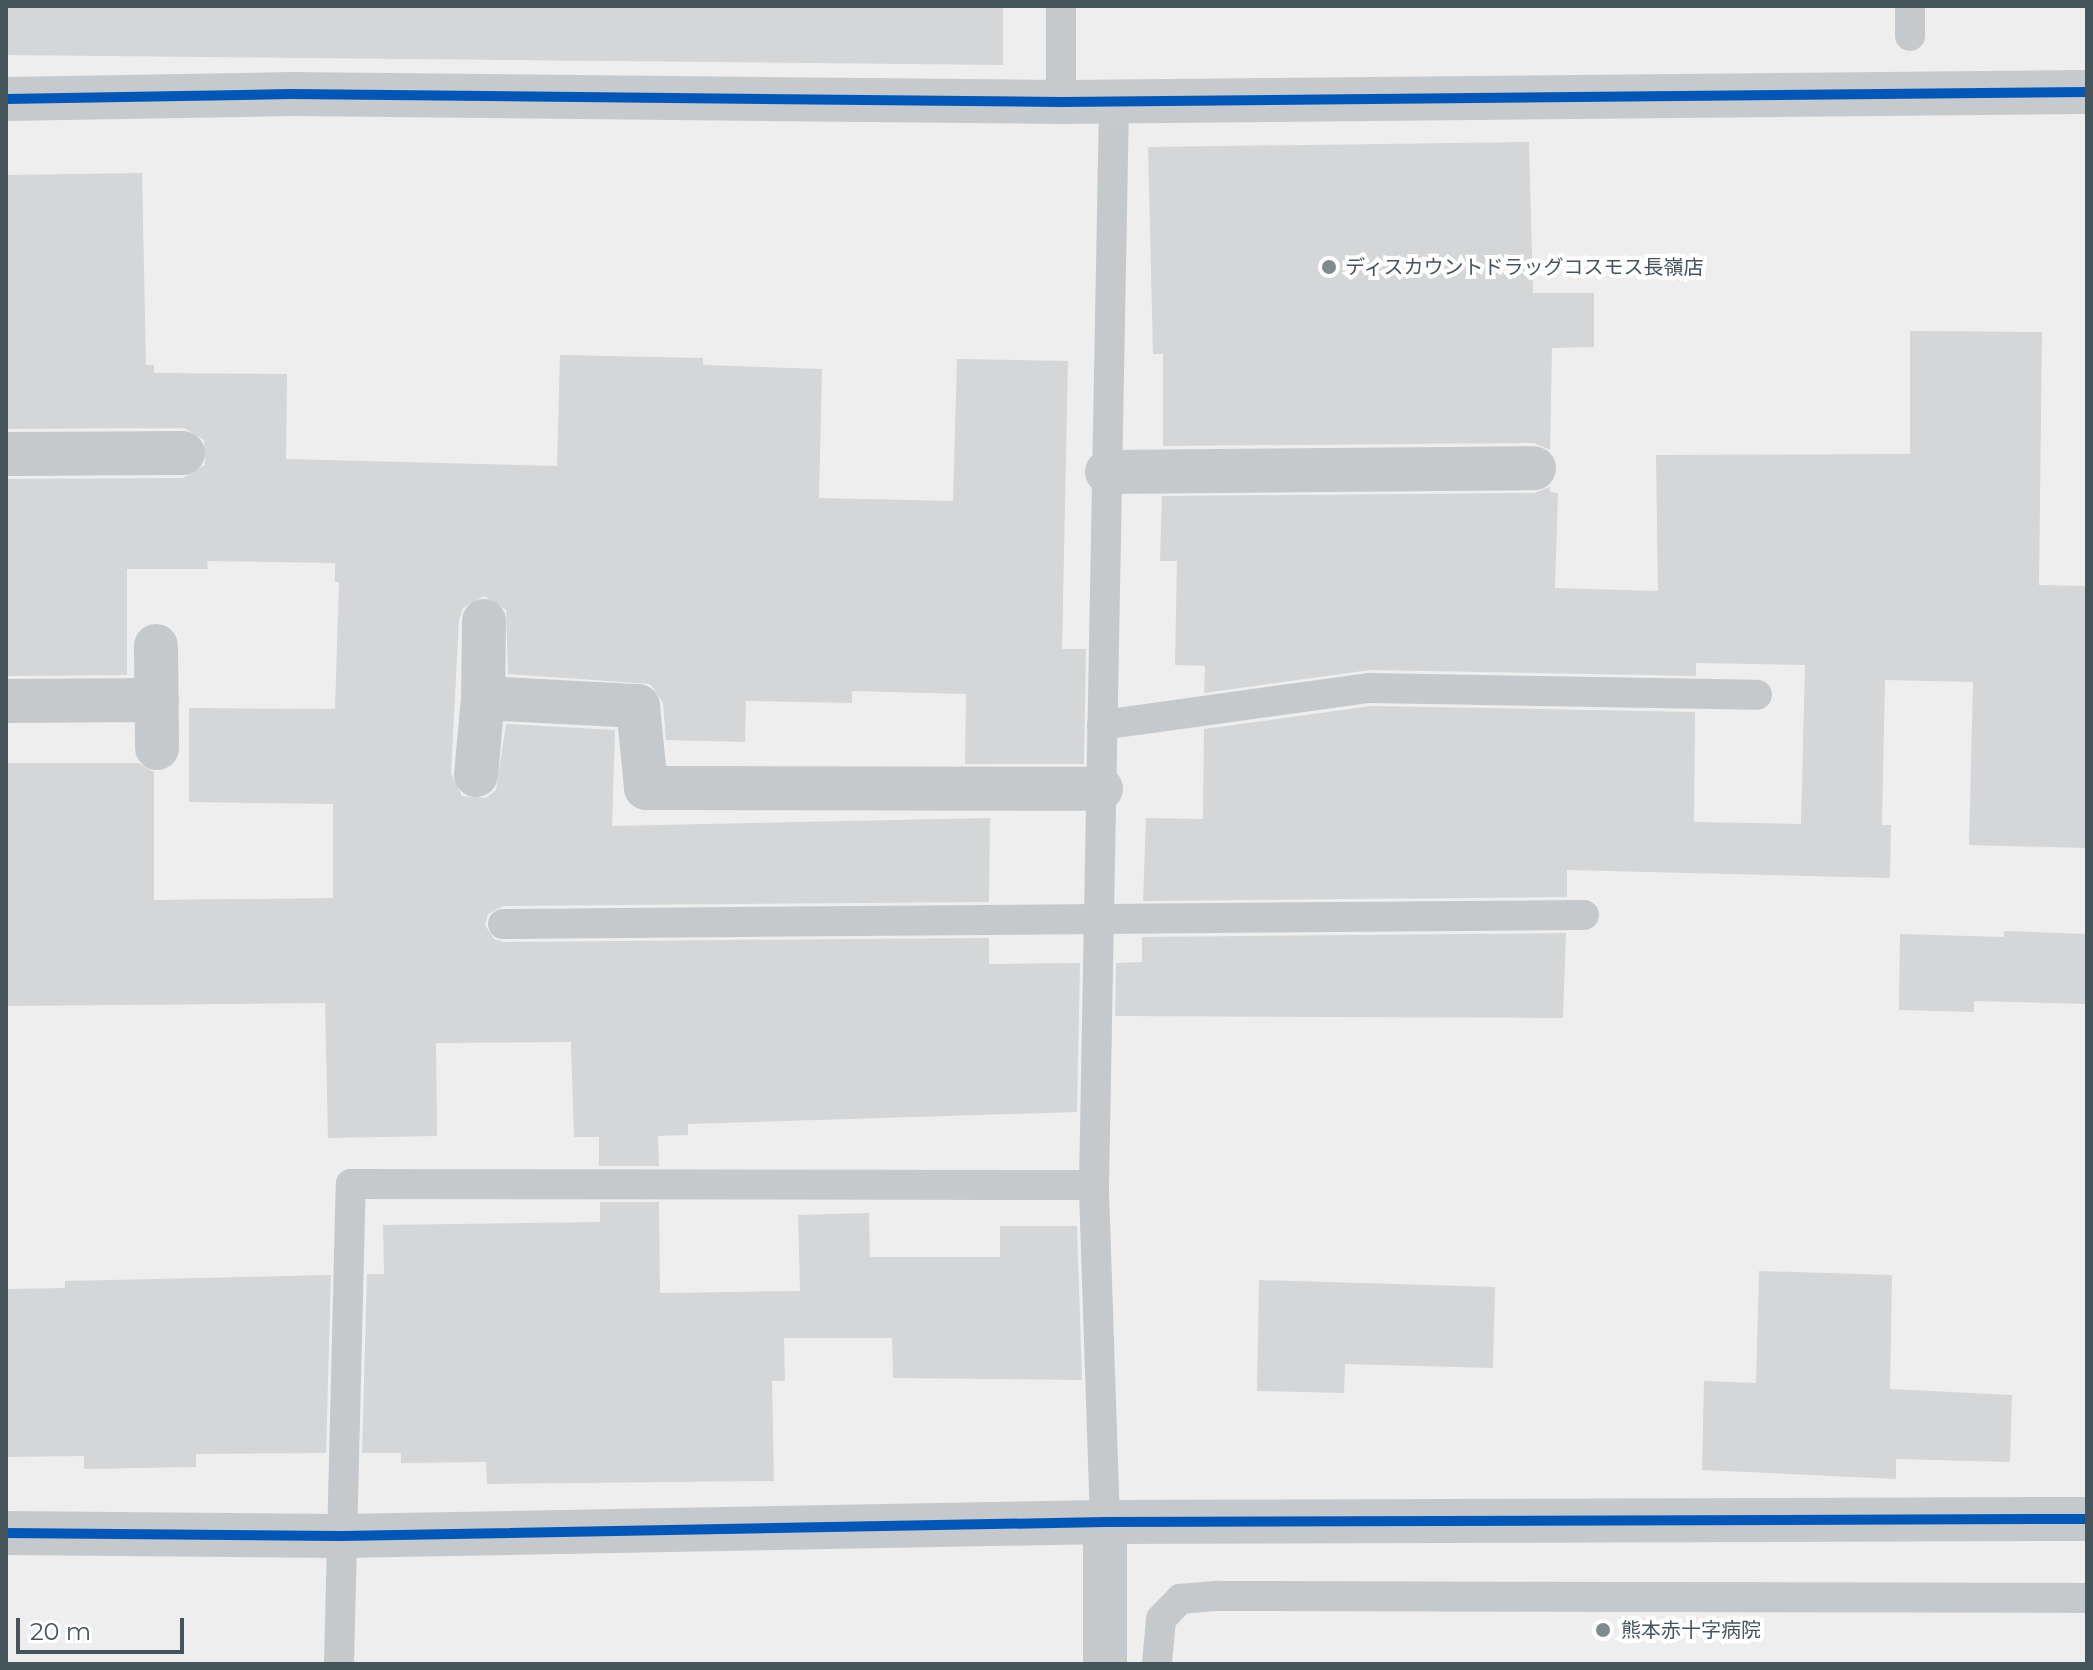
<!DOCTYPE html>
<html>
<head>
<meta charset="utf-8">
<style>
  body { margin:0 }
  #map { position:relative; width:2093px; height:1670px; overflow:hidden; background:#efeeee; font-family:Montserrat,"Noto Sans JP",sans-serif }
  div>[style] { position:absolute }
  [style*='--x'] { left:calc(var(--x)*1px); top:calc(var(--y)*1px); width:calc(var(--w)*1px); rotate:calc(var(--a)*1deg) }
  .building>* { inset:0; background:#d5d6d7 }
  .lane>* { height:30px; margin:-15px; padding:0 15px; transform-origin:15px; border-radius:15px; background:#c5c9cb }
  .street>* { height:44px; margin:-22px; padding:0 22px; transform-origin:22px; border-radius:22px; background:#c5c9cb }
  .secondary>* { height:44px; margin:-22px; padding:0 22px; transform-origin:22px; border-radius:22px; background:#c6cacc }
  .cycleway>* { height:10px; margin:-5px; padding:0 5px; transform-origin:5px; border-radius:5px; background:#0057b8 }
  .dots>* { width:22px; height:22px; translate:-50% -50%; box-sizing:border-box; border:4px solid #fff; border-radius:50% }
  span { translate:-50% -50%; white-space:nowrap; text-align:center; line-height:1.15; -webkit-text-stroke:8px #fff; paint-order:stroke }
  .poi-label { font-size:20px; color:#45555b }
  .left { translate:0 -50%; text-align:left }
  .frame { position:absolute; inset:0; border:8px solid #45555b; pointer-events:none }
  .scale { position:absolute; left:16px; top:1618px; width:168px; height:36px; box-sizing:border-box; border:4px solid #45555b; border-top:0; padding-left:10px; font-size:24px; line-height:28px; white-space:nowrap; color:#45555b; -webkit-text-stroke:6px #fff; paint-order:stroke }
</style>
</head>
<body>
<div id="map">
  <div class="building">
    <div style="clip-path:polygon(6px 6px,1003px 6px,1003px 65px,6px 55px)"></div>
    <div style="clip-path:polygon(1529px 142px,1533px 293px,1594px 293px,1594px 347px,1552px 348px,1550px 450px,1534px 443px,1163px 446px,1163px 354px,1153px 354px,1148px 147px)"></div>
    <div style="clip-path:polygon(142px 173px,146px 365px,154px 365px,154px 373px,287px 374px,286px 459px,557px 466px,560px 355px,703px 358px,703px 365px,822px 369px,819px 498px,953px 501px,957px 359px,1068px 361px,1062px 649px,1086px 649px,1084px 764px,965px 764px,966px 694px,852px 691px,852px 703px,746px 701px,745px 742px,666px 740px,663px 703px,650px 684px,508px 674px,506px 610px,484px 596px,463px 608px,459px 620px,451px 773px,462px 796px,486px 798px,496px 790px,506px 724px,615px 730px,612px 826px,990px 818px,989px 902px,503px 906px,488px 914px,485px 925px,494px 939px,503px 942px,989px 938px,989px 964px,1080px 963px,1077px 1112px,688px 1124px,688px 1135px,658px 1136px,659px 1166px,599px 1166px,599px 1137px,574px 1137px,571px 1042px,436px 1043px,437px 1136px,328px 1138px,325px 1003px,6px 1006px,7px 763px,138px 763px,154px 772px,154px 900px,333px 898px,333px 804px,189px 802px,189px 708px,335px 709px,339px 582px,335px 582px,335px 563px,207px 561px,208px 569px,127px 569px,127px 675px,6px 676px,6px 479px,183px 478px,205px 465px,204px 440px,184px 428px,6px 429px,6px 175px)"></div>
    <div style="clip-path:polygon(1910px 331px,2042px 332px,2039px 585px,2087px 586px,2087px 848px,1969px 845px,1973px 682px,1885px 680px,1882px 825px,1891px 825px,1890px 878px,1567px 870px,1567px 897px,1143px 901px,1146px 818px,1203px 819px,1204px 729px,1371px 706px,1695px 712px,1694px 822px,1801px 824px,1805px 665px,1696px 663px,1696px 676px,1370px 670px,1204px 693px,1205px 666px,1175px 665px,1177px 561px,1160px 561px,1162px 496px,1534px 493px,1550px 487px,1550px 492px,1558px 493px,1555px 588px,1658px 591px,1656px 455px,1910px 454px)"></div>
    <div style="clip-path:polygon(2004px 931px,2087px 934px,2087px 1004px,1974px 1001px,1974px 1012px,1899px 1010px,1900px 934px,2004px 937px)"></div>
    <div style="clip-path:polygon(1566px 933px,1563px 1018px,1115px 1016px,1116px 963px,1142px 962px,1142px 937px)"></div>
    <div style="clip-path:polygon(600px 1202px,659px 1202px,660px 1293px,800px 1291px,798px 1215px,869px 1213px,870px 1257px,1000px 1257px,1000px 1226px,1077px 1226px,1082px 1380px,893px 1378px,892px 1338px,784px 1338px,785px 1381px,772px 1381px,774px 1481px,487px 1484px,486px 1462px,401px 1463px,401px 1453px,362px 1453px,367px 1274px,384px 1274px,383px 1225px,600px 1222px)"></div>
    <div style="clip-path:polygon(1759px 1271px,1892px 1275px,1890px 1389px,2012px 1395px,2010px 1462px,1896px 1459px,1896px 1479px,1702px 1470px,1704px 1381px,1756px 1383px)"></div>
    <div style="clip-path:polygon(331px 1275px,326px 1453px,196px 1454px,196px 1467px,84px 1469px,84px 1456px,6px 1457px,6px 1289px,65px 1288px,65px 1281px)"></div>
    <div style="clip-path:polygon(1259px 1280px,1495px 1287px,1493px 1368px,1345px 1364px,1344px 1393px,1257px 1391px)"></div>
  </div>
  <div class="lane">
    <div style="--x:1910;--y:36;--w:30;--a:-90"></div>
    <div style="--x:1061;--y:102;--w:96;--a:-90"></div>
    <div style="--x:1102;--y:725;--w:271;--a:-7.9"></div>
    <div style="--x:1370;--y:688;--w:387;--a:1"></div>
    <div style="--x:503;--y:924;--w:1081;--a:-0.48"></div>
    <div style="--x:1105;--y:1522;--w:337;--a:-91.9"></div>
    <div style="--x:1094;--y:1185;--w:1083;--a:-88.94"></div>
    <div style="--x:339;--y:1664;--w:480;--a:-88.6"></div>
    <div style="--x:351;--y:1184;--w:743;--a:0.08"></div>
    <div style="--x:1157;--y:1664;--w:45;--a:-84.9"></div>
    <div style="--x:1161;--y:1619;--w:28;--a:-46"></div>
    <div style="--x:1180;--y:1599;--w:38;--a:-5"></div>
    <div style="--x:1218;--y:1596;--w:869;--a:0.13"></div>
  </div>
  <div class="street">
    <div style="--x:6;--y:454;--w:177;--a:-0.3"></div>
    <div style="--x:1107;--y:472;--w:427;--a:-0.5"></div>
    <div style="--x:484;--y:621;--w:77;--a:90.7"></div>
    <div style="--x:483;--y:698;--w:155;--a:3"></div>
    <div style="--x:638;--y:706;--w:82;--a:84.4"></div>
    <div style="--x:646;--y:788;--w:455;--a:0.1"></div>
    <div style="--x:156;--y:646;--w:102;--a:89.4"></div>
    <div style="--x:6;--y:701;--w:151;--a:-0.4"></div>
    <div style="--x:476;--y:775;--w:77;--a:-84.8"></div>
    <div style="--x:1105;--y:1522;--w:142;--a:90"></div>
    <div style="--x:6;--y:1533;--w:335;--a:0.5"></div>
    <div style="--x:341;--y:1536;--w:764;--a:-1.05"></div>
    <div style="--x:1105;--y:1522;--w:982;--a:-0.18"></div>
  </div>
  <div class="secondary">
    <div style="--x:6;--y:99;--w:285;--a:-1"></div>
    <div style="--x:291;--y:94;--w:770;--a:0.6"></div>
    <div style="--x:1061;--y:102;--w:1026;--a:-0.56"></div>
  </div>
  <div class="cycleway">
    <div style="--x:6;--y:99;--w:285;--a:-1"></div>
    <div style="--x:291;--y:94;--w:770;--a:0.6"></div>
    <div style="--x:1061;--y:102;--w:1026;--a:-0.56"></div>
    <div style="--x:6;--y:1533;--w:335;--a:0.5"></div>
    <div style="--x:341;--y:1536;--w:764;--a:-1.05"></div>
    <div style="--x:1105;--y:1522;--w:982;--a:-0.18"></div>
  </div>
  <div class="dots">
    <div style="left:1329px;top:267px;background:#808b8e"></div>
    <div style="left:1603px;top:1630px;background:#808b8e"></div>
  </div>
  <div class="poi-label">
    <span class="left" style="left:1345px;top:267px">ディスカウントドラッグコスモス長嶺店</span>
    <span class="left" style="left:1621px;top:1630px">熊本赤十字病院</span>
  </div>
  <div class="frame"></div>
  <div class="scale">20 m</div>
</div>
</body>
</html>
